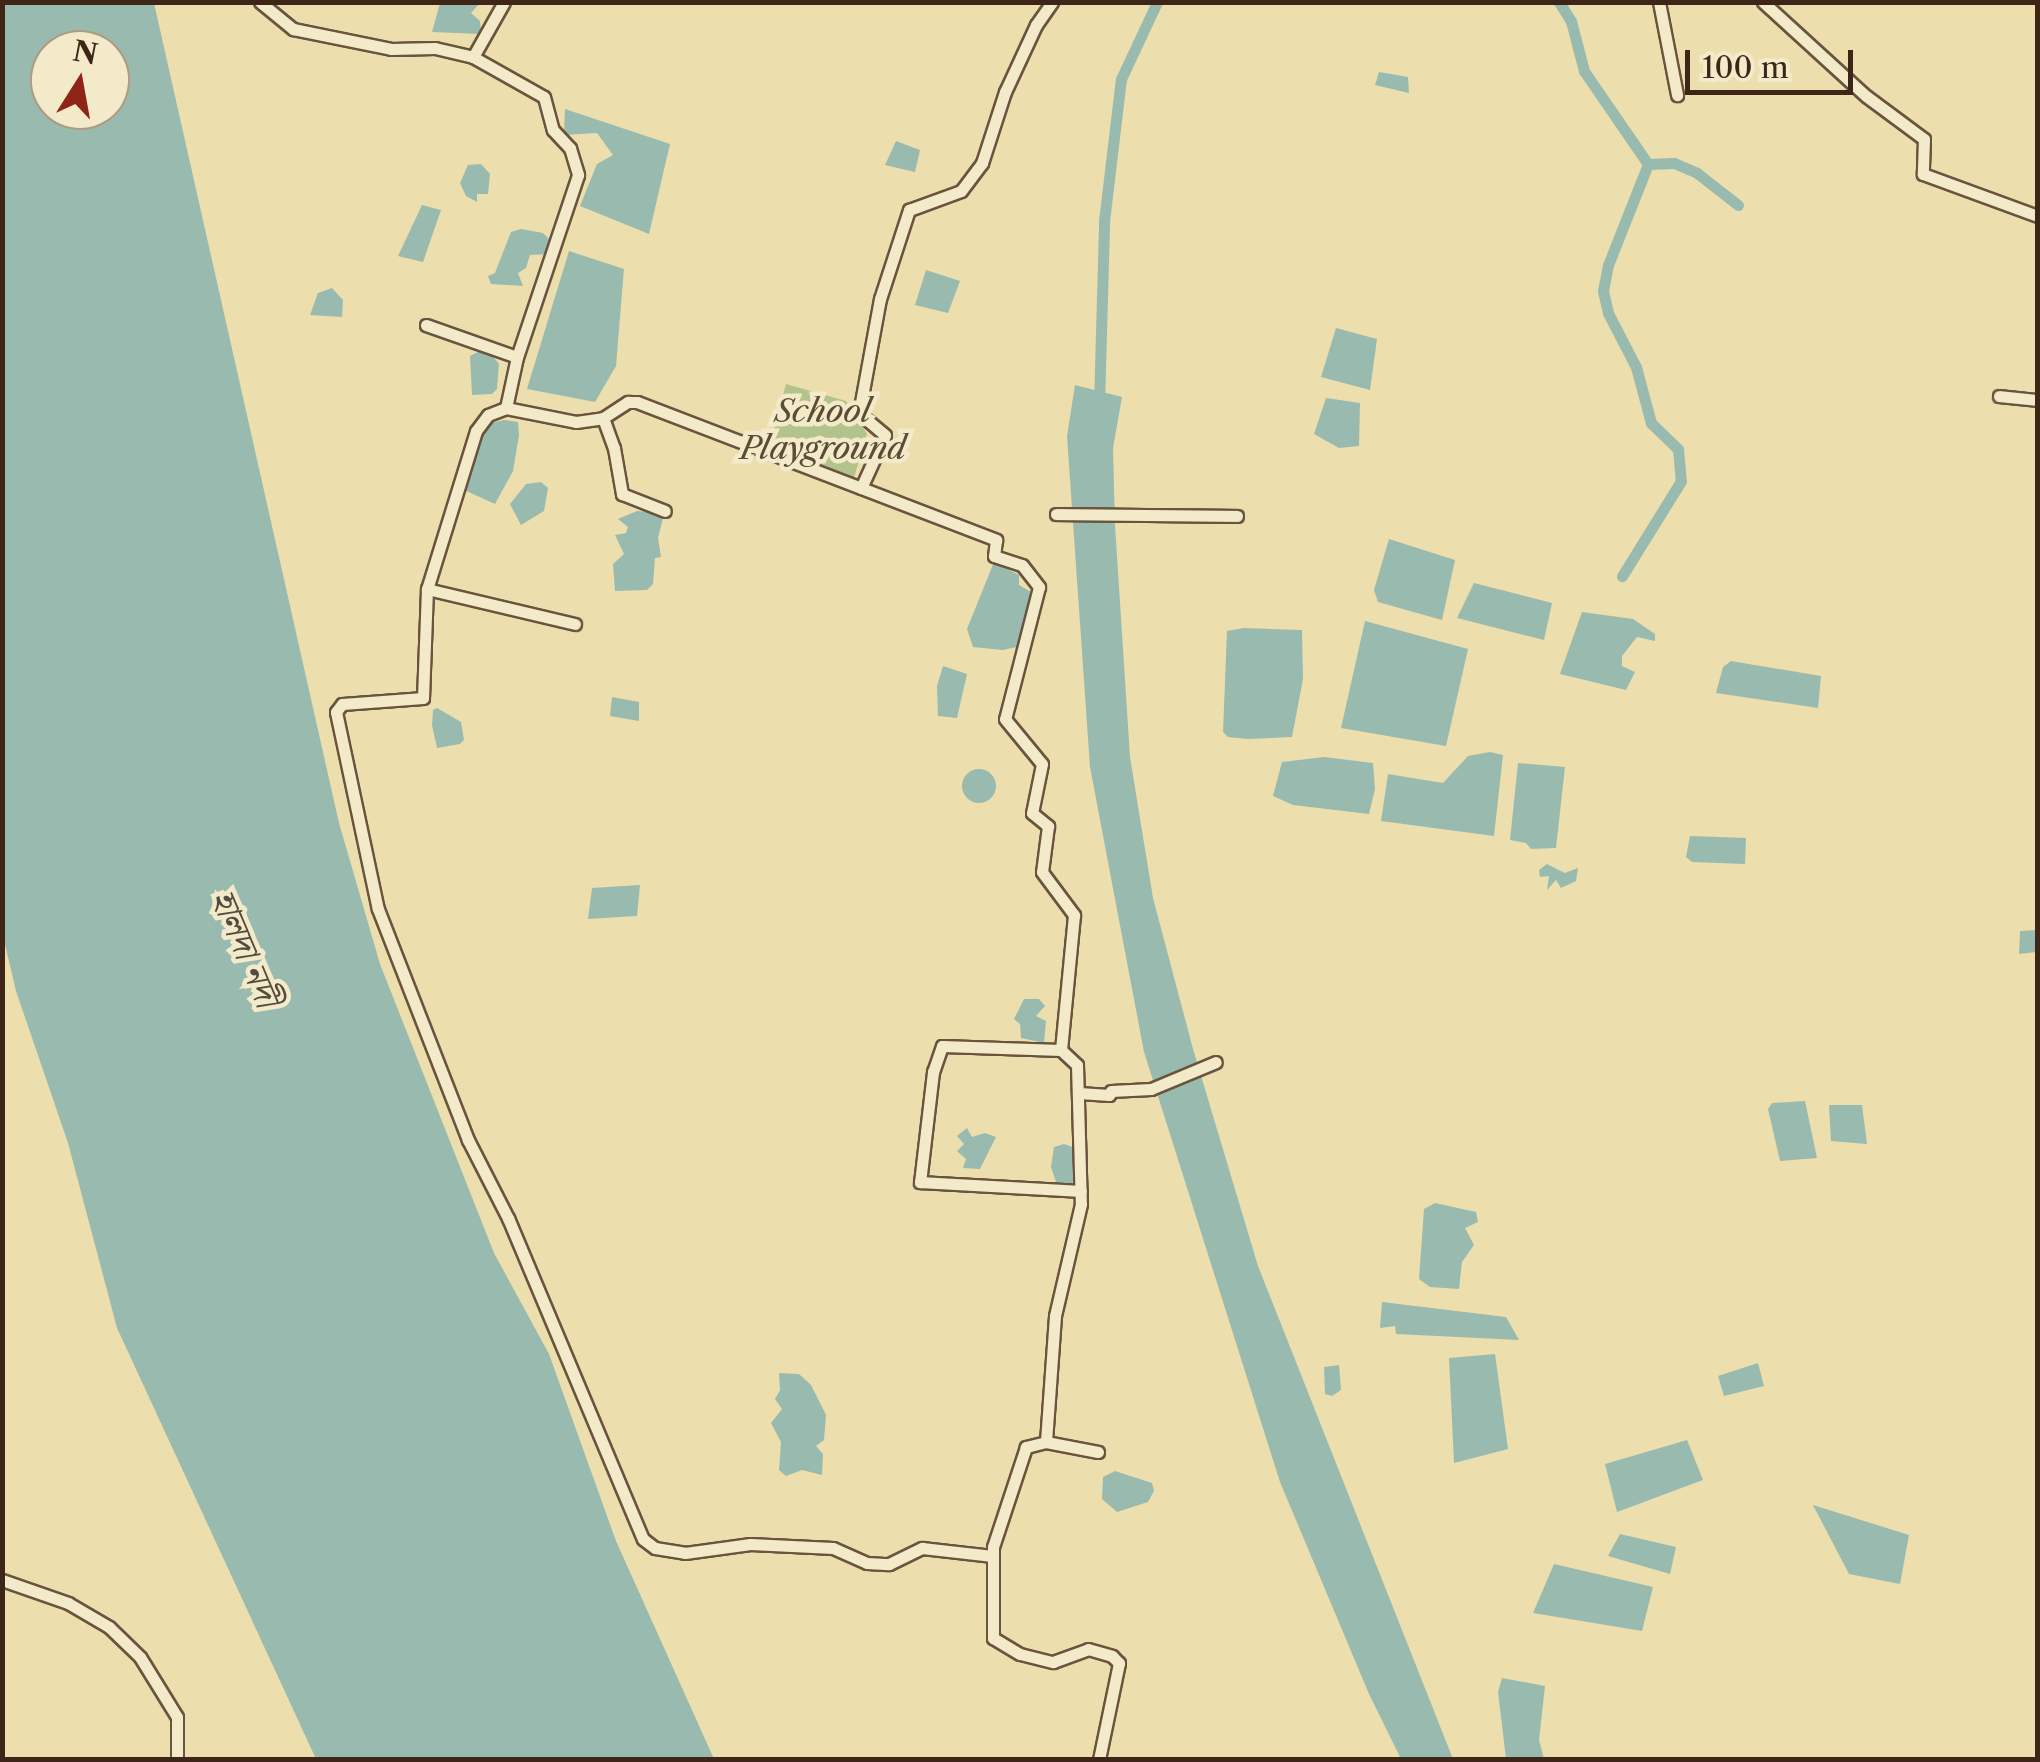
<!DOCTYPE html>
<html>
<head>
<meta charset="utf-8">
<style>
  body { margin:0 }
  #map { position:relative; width:2040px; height:1762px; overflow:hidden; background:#ecdead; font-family:"Libre Caslon Text","Noto Serif Bengali",serif }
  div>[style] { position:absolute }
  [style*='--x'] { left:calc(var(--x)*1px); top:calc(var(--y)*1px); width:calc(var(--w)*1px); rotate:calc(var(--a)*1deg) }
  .green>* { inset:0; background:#b4c28c }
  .water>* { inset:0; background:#99bbaf }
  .round { border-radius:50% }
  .canal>* { height:11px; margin:-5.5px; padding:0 5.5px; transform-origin:5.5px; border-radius:5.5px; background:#99bbaf }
  .roads { filter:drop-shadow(2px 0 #69543d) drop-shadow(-2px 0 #69543d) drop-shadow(0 2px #69543d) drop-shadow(0 -2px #69543d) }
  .minor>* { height:11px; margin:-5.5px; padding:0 5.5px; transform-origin:5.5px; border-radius:5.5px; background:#f3eaca }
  span { translate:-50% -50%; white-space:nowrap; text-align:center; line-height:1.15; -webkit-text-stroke:9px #f3eaca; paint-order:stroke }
  .park-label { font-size:32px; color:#5b4d35; font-style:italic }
  .water-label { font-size:35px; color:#544b3e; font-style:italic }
  .frame { position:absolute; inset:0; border:5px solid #3d2618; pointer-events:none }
  .north { position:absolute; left:30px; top:30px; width:100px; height:100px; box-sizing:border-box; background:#f3eaca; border:2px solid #aa9c83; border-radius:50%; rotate:11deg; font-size:28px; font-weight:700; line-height:40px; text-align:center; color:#3d2618 }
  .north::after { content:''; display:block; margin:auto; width:35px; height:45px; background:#8f2418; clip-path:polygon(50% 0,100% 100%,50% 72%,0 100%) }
  .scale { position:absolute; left:1685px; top:50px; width:168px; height:45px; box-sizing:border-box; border:5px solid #3d2618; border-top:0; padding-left:12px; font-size:30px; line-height:35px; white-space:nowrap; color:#3d2618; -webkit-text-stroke:8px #f3eaca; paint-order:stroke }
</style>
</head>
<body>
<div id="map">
  <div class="green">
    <div style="clip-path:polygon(786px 384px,846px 401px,867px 434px,853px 481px,769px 448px)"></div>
  </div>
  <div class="water">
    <div style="clip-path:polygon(evenodd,2px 3px,154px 3px,339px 823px,380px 964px,494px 1253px,549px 1354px,616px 1541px,714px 1759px,316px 1759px,117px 1328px,68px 1143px,16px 991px,3px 936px,2px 3px,50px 50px,110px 50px,110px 110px,50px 110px,50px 50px)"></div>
    <div style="clip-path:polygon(440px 3px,480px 3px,471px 13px,480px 21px,481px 34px,432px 32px)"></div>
    <div style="clip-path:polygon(1379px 72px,1408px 77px,1409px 93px,1375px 85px)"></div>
    <div style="clip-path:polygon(565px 109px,670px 144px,649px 234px,580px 206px,597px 164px,613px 155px,597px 133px,564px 135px)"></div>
    <div style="clip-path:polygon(896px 141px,920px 150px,915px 172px,885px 165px)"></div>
    <div style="clip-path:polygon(481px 164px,490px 174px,488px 194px,477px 194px,477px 202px,466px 196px,460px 183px,468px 165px)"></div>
    <div style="clip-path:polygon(422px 205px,441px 210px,423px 262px,398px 256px)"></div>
    <div style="clip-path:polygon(521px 229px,543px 233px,551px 241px,549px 254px,530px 255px,526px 268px,518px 273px,523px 286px,491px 284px,488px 276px,495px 273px,511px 232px)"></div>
    <div style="clip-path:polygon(569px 251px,624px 269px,616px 366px,595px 402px,527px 389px)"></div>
    <div style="clip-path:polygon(926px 270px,960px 281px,948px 313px,915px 305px)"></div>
    <div style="clip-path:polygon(332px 288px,343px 300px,342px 317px,310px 315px,318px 293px)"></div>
    <div style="clip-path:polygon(1336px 328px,1377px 339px,1370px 390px,1321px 377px)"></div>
    <div style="clip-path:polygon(486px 348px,499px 364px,497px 389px,492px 394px,472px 395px,470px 356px)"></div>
    <div style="clip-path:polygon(1075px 385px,1122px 397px,1113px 448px,1115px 525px,1130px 757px,1153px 898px,1193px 1049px,1258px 1266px,1453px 1759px,1401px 1759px,1369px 1694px,1280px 1482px,1144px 1052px,1090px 767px,1067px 436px)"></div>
    <div style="clip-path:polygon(1326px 398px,1360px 403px,1359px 446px,1339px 448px,1314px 434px)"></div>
    <div style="clip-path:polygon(504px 420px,518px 422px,519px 435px,513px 471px,495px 504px,462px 489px,488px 424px)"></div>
    <div style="clip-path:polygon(541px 482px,548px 488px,544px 511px,521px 525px,510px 504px,526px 484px)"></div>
    <div style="clip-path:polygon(637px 511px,659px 513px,663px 518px,658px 538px,661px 557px,655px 558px,653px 584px,647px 590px,615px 591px,613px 564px,624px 554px,615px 535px,626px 533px,628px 527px,618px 519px)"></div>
    <div style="clip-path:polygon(1389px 539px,1455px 560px,1442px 620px,1378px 602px,1374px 590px)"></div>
    <div style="clip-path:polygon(994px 562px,1019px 575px,1019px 585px,1033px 593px,1021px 646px,1003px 650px,973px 647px,967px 629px)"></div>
    <div style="clip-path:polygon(1474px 583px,1552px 603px,1544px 640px,1457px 618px)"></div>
    <div style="clip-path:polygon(1582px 612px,1633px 619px,1655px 634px,1655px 641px,1637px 637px,1622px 656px,1622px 666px,1635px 672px,1626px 690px,1560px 674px)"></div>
    <div style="clip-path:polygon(1365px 621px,1468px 649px,1446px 746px,1341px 728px)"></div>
    <div style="clip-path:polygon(1244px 628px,1302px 630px,1303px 679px,1292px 737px,1248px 739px,1228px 737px,1223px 732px,1227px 631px)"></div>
    <div style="clip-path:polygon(1731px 661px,1821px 676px,1818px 708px,1716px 693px,1723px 667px)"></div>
    <div style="clip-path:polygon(943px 666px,967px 674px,957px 718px,938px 716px,937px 686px)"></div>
    <div style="clip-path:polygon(612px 697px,639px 702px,639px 721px,610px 716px)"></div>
    <div style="clip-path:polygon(437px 708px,461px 722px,464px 740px,460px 744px,437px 748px,432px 725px,433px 710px)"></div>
    <div style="clip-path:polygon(1490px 752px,1503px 755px,1494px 836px,1381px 821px,1388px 774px,1443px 783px,1468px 756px)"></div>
    <div style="clip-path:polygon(1324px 757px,1373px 763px,1375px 789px,1369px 814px,1293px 805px,1273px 796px,1282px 762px)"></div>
    <div style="clip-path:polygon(1518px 763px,1565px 767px,1556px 848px,1531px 849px,1526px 843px,1510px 840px)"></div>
    <div class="round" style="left:962px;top:769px;width:34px;height:34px"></div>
    <div style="clip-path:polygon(1690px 836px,1746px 838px,1745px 864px,1692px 862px,1686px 857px)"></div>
    <div style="clip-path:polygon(1547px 864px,1565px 873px,1578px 868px,1576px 881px,1561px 888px,1556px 880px,1547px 890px,1549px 876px,1540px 877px,1539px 870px)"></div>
    <div style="clip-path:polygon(640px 885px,637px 916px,588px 919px,592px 888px)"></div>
    <div style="clip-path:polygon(2037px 930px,2037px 952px,2019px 954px,2020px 931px)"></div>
    <div style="clip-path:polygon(1024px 999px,1039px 999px,1045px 1006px,1036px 1016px,1046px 1021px,1044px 1043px,1021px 1038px,1020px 1024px,1014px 1019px)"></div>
    <div style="clip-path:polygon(1805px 1101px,1817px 1158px,1780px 1161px,1768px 1109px,1772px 1103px)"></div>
    <div style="clip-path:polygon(1829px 1105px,1862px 1105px,1867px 1144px,1831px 1141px)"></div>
    <div style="clip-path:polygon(967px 1128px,972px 1137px,985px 1133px,996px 1137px,980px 1169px,963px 1168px,966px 1159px,957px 1151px,964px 1144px,957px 1136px)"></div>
    <div style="clip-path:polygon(1064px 1144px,1075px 1148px,1077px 1157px,1072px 1186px,1057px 1185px,1051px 1167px,1054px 1147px)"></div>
    <div style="clip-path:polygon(1435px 1203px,1476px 1212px,1478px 1222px,1465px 1228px,1474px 1245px,1462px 1262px,1459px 1289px,1430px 1287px,1419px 1279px,1424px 1209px)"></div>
    <div style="clip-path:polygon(1382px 1302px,1506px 1317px,1519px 1340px,1396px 1334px,1395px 1326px,1380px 1328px)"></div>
    <div style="clip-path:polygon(1495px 1354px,1508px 1449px,1454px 1463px,1449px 1358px)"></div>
    <div style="clip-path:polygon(1758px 1363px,1764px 1386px,1724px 1396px,1718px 1376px)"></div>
    <div style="clip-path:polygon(1339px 1365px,1341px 1390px,1332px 1396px,1325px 1394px,1324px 1367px)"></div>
    <div style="clip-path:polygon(779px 1373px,799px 1374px,811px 1385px,826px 1415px,824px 1440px,816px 1446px,823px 1454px,822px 1475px,802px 1470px,786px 1476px,779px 1470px,781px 1442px,771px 1423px,782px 1409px,775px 1399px,780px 1390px)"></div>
    <div style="clip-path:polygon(1687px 1440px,1703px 1480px,1617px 1512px,1605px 1464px)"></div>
    <div style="clip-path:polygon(1115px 1471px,1152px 1483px,1154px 1491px,1148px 1502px,1117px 1512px,1102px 1499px,1103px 1477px)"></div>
    <div style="clip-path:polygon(1813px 1505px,1909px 1535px,1900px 1584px,1849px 1574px)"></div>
    <div style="clip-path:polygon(1620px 1534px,1676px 1547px,1670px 1574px,1608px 1556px)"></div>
    <div style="clip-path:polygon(1554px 1564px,1653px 1587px,1642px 1631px,1533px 1613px)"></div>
    <div style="clip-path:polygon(1502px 1678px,1545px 1686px,1539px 1740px,1544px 1759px,1506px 1759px,1498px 1692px)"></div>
  </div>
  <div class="canal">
    <div style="--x:1559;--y:2;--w:22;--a:58"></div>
    <div style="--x:1571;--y:21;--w:52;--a:75.4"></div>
    <div style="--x:1584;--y:71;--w:113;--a:55.5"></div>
    <div style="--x:1648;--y:164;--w:109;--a:111.6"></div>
    <div style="--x:1608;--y:265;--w:26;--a:101"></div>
    <div style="--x:1603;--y:291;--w:23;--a:77"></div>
    <div style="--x:1608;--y:313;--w:61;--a:62.6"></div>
    <div style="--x:1636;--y:367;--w:58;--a:75"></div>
    <div style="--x:1651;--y:423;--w:37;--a:44"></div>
    <div style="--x:1678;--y:449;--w:32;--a:85"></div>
    <div style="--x:1681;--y:481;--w:112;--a:121.8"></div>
    <div style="--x:1648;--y:164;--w:26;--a:-2"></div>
    <div style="--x:1674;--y:163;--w:25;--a:23"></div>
    <div style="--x:1697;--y:173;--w:52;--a:38"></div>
    <div style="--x:1099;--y:405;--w:184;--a:-88.4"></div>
    <div style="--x:1104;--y:221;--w:143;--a:-83.2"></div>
    <div style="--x:1121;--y:79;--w:85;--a:-64.9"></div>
  </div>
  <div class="roads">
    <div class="minor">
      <div style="--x:260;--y:2;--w:43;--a:39.3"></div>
      <div style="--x:293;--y:29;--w:100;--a:11.5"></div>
      <div style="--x:391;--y:49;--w:44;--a:-1.3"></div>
      <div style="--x:435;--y:48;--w:39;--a:13"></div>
      <div style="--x:504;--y:2;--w:63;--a:119.4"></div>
      <div style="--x:473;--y:57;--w:81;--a:29.4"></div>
      <div style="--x:544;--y:97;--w:34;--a:75"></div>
      <div style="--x:553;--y:130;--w:25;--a:47"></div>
      <div style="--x:570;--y:148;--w:28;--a:73"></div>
      <div style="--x:578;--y:175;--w:192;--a:108.5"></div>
      <div style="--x:517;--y:357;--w:52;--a:102.2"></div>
      <div style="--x:506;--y:408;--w:71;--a:11.3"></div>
      <div style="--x:576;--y:422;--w:27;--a:-8"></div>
      <div style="--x:603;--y:418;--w:30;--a:-33"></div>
      <div style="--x:628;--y:402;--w:9;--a:0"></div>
      <div style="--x:637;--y:402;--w:385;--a:21"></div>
      <div style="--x:996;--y:540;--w:16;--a:97"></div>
      <div style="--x:994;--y:556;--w:29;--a:18"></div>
      <div style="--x:1022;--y:565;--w:28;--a:52"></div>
      <div style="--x:1039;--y:587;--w:136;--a:104.4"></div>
      <div style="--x:1005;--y:719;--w:58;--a:50.6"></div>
      <div style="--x:1042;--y:764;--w:50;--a:101.5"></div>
      <div style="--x:1032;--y:813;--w:21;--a:39"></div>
      <div style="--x:1048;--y:826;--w:46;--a:97.4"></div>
      <div style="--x:1042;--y:872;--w:54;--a:53.3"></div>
      <div style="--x:1074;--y:915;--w:136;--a:95.5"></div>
      <div style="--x:1061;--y:1050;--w:22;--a:43"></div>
      <div style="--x:1077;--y:1065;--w:139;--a:88.4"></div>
      <div style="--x:1081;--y:1204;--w:115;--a:103.1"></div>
      <div style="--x:1055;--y:1316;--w:126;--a:94.1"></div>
      <div style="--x:1046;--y:1442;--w:21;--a:166"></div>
      <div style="--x:1026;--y:1447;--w:105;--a:108.3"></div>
      <div style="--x:993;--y:1547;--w:91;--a:90"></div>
      <div style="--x:993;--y:1638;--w:31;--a:31"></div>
      <div style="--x:1020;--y:1654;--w:34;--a:14"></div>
      <div style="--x:1053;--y:1662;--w:37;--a:-20"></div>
      <div style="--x:1088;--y:1649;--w:25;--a:16"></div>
      <div style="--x:1112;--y:1656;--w:10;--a:45"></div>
      <div style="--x:1119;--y:1663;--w:99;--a:101.7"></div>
      <div style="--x:1659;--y:2;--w:95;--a:79"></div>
      <div style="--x:1763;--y:2;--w:139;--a:42.4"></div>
      <div style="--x:1866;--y:96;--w:72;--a:36.6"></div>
      <div style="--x:1924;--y:139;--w:35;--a:92"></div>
      <div style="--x:1923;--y:174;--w:122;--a:20.1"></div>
      <div style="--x:426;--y:325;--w:96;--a:19.4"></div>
      <div style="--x:1999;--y:396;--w:39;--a:6"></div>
      <div style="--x:506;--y:408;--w:19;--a:159"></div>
      <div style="--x:488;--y:415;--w:20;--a:127"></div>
      <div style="--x:476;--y:431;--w:165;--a:107.2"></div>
      <div style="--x:427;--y:589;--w:152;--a:13.3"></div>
      <div style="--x:603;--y:418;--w:32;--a:70"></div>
      <div style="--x:614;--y:448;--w:47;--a:80.1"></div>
      <div style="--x:622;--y:494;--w:46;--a:21.6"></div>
      <div style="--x:861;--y:488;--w:58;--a:-65.6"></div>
      <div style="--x:885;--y:435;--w:34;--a:-140"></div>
      <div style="--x:859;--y:413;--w:116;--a:-79.6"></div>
      <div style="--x:880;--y:299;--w:94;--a:-72"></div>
      <div style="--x:909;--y:210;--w:55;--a:-20.1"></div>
      <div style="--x:961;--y:191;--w:35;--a:-53"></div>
      <div style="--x:982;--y:163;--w:75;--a:-72.1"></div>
      <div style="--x:1005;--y:92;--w:74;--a:-65.2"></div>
      <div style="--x:1036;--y:25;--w:28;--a:-55"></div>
      <div style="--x:1056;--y:514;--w:181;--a:0.6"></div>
      <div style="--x:427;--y:589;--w:109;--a:92.1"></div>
      <div style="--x:423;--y:698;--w:81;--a:175.8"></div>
      <div style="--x:342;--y:704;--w:10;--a:127"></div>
      <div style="--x:336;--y:712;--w:201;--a:78"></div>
      <div style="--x:378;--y:909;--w:248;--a:68.7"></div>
      <div style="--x:468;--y:1140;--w:88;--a:62.9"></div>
      <div style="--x:508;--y:1218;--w:348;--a:67.2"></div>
      <div style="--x:643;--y:1539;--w:15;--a:37"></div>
      <div style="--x:655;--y:1548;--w:30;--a:9"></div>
      <div style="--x:685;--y:1553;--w:66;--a:-7.9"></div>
      <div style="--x:750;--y:1544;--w:83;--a:2.8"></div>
      <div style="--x:833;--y:1548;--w:37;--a:24"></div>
      <div style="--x:867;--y:1563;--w:22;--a:3"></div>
      <div style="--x:889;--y:1564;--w:37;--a:-26"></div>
      <div style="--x:922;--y:1548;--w:71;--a:6.4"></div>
      <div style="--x:1061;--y:1050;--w:119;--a:-178.1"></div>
      <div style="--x:942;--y:1046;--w:28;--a:109"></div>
      <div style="--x:933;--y:1072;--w:111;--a:96.7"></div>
      <div style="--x:920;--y:1182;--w:161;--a:3.2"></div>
      <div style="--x:1079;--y:1093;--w:30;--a:4"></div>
      <div style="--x:1109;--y:1095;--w:4;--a:-63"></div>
      <div style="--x:1111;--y:1091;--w:40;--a:-2.9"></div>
      <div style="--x:1151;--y:1089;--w:70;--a:-22.6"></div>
      <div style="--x:1046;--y:1442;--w:53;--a:10.9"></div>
      <div style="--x:2;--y:1580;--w:70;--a:19.2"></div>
      <div style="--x:68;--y:1603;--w:48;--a:30.3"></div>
      <div style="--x:109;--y:1627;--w:43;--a:44.1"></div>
      <div style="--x:140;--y:1657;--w:70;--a:58.3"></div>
      <div style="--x:177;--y:1717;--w:43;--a:90"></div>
    </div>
  </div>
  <div class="park-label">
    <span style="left:823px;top:430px">School<br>Playground</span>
  </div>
  <div class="water-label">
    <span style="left:245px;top:948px;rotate:67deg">হালদা নদী</span>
  </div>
  <div class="frame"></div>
  <div class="north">N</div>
  <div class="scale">100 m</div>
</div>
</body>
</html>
